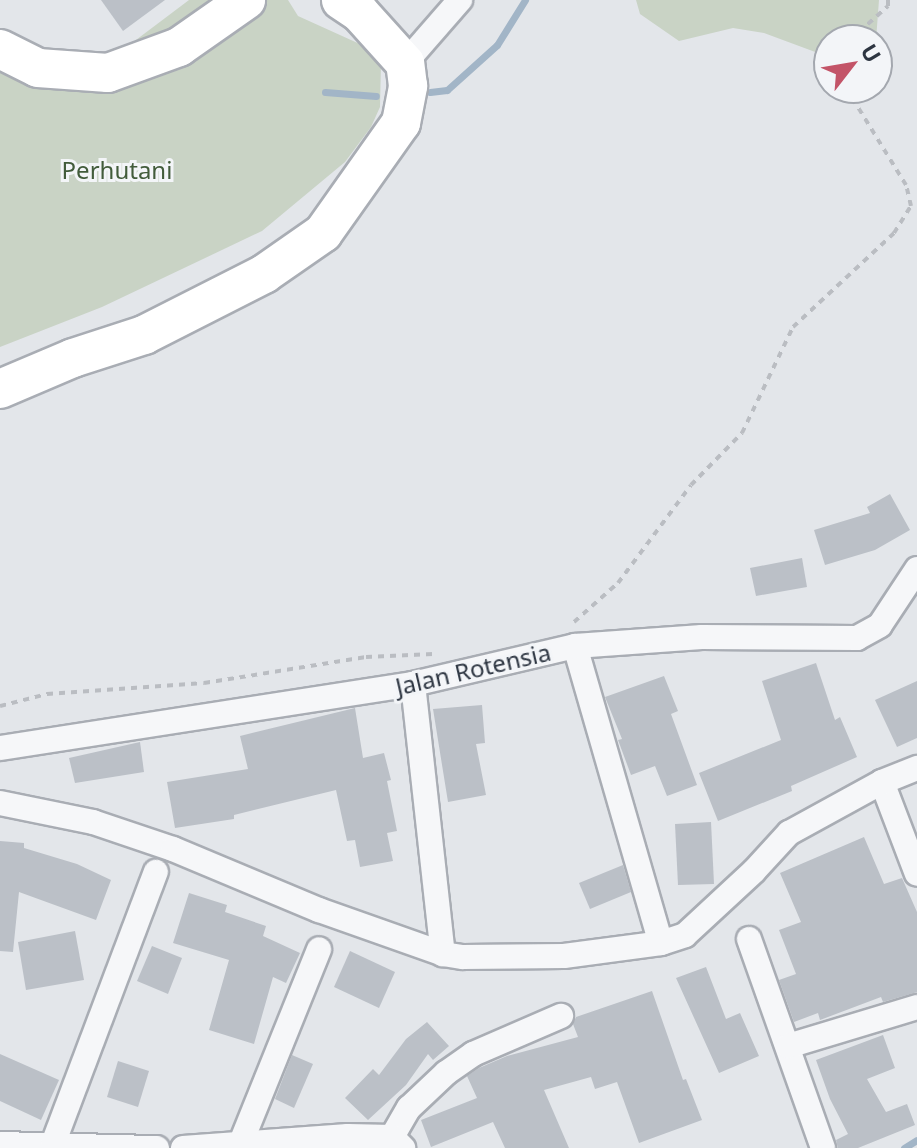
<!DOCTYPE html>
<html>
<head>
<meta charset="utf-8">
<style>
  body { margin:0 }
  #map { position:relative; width:917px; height:1148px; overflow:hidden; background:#e3e6ea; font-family:"Noto Sans",sans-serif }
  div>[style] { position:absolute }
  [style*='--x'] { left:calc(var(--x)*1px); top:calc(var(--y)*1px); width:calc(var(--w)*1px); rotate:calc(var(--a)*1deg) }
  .green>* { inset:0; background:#c9d3c5 }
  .stream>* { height:7px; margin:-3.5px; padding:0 3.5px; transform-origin:3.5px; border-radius:3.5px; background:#a2b5c7 }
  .building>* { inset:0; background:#bbc0c7 }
  .path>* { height:4px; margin-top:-2px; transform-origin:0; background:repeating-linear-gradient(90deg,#babdc2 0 6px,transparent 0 12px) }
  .roads { filter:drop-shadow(2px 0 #a9adb4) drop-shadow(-2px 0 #a9adb4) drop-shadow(0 2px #a9adb4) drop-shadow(0 -2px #a9adb4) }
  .minor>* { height:24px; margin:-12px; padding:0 12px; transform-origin:12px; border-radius:12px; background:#f6f7f9 }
  .primary>* { height:38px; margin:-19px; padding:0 19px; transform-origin:19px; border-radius:19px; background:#fff }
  span { translate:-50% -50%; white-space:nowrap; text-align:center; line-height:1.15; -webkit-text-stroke:6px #f3f5f8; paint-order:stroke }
  .park-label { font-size:24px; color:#425c3b }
  .street-label { font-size:24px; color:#2d3541 }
  .north { position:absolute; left:813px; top:24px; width:80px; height:80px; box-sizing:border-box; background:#f3f5f8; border:2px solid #a4a8af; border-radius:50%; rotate:59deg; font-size:22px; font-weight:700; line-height:32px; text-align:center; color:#2d3541 }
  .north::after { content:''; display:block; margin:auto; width:28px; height:36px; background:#c35468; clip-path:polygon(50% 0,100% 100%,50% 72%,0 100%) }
</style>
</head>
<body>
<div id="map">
  <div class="green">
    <div style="clip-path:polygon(189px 0,288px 0,298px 16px,362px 45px,381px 63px,380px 107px,371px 127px,345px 162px,262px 231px,102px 307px,0 347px,0 58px,120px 52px)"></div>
    <div style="clip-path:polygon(636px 0,879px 0,876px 40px,829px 40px,826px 56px,764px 33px,733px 28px,679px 41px,640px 14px)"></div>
  </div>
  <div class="stream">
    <div style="--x:325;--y:92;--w:51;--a:4.5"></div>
    <div style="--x:430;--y:92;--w:17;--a:-7"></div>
    <div style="--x:447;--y:90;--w:67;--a:-42"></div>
    <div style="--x:497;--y:45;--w:53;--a:-58.1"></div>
    <div style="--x:904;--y:1148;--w:15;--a:-32"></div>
  </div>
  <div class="building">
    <div style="clip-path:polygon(101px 0,165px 0,123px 31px)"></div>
    <div style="clip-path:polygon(890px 494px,910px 530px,875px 550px,825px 565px,814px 530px,870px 513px,867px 507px)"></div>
    <div style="clip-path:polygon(802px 558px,807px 587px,756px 596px,750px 568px)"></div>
    <div style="clip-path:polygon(816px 663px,835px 720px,840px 717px,857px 757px,791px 786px,792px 791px,718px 821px,699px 773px,781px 740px,762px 681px)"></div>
    <div style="clip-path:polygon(664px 676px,678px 711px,671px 714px,697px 785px,667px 796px,655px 766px,631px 775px,618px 740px,622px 739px,605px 697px)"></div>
    <div style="clip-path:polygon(917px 681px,917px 738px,897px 747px,875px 700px)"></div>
    <div style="clip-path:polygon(482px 705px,485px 743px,476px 744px,486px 795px,448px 802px,433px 709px)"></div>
    <div style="clip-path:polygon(355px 708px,363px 758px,384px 753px,391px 780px,387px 781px,397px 831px,387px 833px,393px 861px,360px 867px,355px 840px,347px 841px,336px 790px,234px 815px,234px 819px,175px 828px,167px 782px,248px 769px,240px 736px)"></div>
    <div style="clip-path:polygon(140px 742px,144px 772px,75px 783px,69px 758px)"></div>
    <div style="clip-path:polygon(711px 822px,714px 884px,678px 885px,675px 824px)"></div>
    <div style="clip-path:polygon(864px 837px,884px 884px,902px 878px,917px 912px,917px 992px,883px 1002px,881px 997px,820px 1020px,818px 1013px,794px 1022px,779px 980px,796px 974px,779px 930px,801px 922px,780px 873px)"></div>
    <div style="clip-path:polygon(0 841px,24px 843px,24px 848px,77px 864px,111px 880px,96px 920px,19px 892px,13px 952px,0 951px)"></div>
    <div style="clip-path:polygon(623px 865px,631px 892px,590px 909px,579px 883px)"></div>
    <div style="clip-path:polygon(189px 893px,227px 905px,225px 912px,266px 926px,263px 936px,300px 953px,286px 983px,273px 977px,254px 1044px,209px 1030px,229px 960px,173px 943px)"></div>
    <div style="clip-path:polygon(75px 931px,84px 980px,26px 990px,18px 942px)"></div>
    <div style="clip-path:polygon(152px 946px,182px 958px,168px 994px,137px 981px)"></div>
    <div style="clip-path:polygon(350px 951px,395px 972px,379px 1008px,334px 987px)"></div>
    <div style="clip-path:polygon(706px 967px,726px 1019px,740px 1013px,759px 1056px,719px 1073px,676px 978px)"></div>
    <div style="clip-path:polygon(652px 991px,683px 1080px,686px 1079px,702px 1120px,639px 1143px,617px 1082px,595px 1089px,591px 1077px,544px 1090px,569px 1148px,505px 1148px,493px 1122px,431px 1147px,421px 1120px,477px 1098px,467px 1076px,479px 1068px,507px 1056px,578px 1037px,573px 1024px,576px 1017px)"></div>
    <div style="clip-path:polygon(427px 1022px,449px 1046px,433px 1060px,428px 1054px,406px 1085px,368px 1120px,345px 1098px,373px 1069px,379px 1075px,406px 1039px)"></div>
    <div style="clip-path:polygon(883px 1035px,895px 1068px,867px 1079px,886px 1112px,907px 1104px,915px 1125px,858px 1148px,838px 1148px,836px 1140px,848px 1134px,830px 1099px,816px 1060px)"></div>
    <div style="clip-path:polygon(0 1054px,59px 1080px,41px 1120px,0 1101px)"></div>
    <div style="clip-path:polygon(292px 1055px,313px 1064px,294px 1108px,275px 1099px)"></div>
    <div style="clip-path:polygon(118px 1061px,149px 1071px,138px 1107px,107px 1097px)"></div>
  </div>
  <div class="path">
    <div style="--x:850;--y:40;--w:51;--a:-41.8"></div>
    <div style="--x:888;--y:6;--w:6;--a:-90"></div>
    <div style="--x:574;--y:622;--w:59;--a:-41.6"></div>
    <div style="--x:618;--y:583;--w:122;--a:-53.3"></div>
    <div style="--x:691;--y:485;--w:73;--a:-45.6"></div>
    <div style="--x:742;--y:433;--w:118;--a:-64.3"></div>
    <div style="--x:793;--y:327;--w:138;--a:-42.9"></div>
    <div style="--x:894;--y:233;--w:32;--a:-58"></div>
    <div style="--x:911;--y:206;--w:22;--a:-103"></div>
    <div style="--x:906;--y:185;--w:114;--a:-121.7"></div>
    <div style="--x:0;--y:706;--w:49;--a:-14.3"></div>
    <div style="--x:47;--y:694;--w:157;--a:-4"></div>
    <div style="--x:204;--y:683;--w:164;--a:-9.1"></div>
    <div style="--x:366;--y:657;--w:67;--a:-2.6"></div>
  </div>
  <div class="roads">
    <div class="minor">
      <div style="--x:405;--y:63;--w:84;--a:-48.9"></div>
      <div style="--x:575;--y:646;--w:309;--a:73.9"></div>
      <div style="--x:413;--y:684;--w:272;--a:83.7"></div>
      <div style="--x:0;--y:748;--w:418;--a:-8.8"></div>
      <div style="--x:413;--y:684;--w:166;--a:-13.2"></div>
      <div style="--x:575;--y:646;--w:127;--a:-4.1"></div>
      <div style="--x:702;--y:637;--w:155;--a:0.4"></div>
      <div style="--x:857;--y:638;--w:26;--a:-29"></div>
      <div style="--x:880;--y:625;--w:67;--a:-56.5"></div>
      <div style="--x:882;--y:782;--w:98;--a:69.2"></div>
      <div style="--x:0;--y:803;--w:95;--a:11.5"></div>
      <div style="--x:93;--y:822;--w:84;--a:18.6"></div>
      <div style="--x:173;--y:849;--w:158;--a:22.7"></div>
      <div style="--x:319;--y:910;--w:132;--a:19.5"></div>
      <div style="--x:443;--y:954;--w:20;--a:9"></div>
      <div style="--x:463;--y:957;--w:101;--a:-0.6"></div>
      <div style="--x:564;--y:956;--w:98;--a:-7.6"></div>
      <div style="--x:661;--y:943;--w:25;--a:-18"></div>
      <div style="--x:685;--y:935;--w:94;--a:-42.8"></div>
      <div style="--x:754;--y:871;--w:52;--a:-47.4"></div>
      <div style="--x:789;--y:833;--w:106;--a:-28.7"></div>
      <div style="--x:882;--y:782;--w:38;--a:-22"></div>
      <div style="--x:749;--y:939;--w:222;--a:70.5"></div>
      <div style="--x:788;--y:1046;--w:135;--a:-16.8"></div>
      <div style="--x:392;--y:1137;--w:34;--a:-60"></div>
      <div style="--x:409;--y:1108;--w:51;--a:-43.4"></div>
      <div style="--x:446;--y:1073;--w:33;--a:-35"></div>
      <div style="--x:473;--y:1054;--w:96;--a:-23.4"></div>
      <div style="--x:0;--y:1144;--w:157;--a:1.5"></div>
      <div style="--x:53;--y:1144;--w:291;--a:-69.3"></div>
      <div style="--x:240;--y:1145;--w:211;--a:-68"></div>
      <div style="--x:183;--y:1148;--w:165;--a:-4.2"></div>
      <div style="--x:348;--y:1136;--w:44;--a:1.3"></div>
      <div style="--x:392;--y:1137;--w:16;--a:45"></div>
    </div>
    <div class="primary">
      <div style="--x:0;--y:49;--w:42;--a:26.6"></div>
      <div style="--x:38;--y:68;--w:70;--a:4.1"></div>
      <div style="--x:108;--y:73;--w:76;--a:-20.1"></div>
      <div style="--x:179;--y:47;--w:82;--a:-35"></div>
      <div style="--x:0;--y:389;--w:79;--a:-23"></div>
      <div style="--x:73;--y:358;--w:75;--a:-17.9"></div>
      <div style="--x:144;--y:335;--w:135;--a:-26.9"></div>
      <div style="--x:264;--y:274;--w:72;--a:-34.8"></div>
      <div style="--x:323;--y:233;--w:135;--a:-54.7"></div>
      <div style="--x:401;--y:123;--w:38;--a:-79"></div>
      <div style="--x:408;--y:86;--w:23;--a:-97"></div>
      <div style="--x:405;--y:63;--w:67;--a:-132"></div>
      <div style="--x:360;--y:13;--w:23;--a:-146"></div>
    </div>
  </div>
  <div class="park-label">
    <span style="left:117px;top:170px">Perhutani</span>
  </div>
  <div class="street-label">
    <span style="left:473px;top:669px;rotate:-13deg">Jalan Rotensia</span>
  </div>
  <div class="north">U</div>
</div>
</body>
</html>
